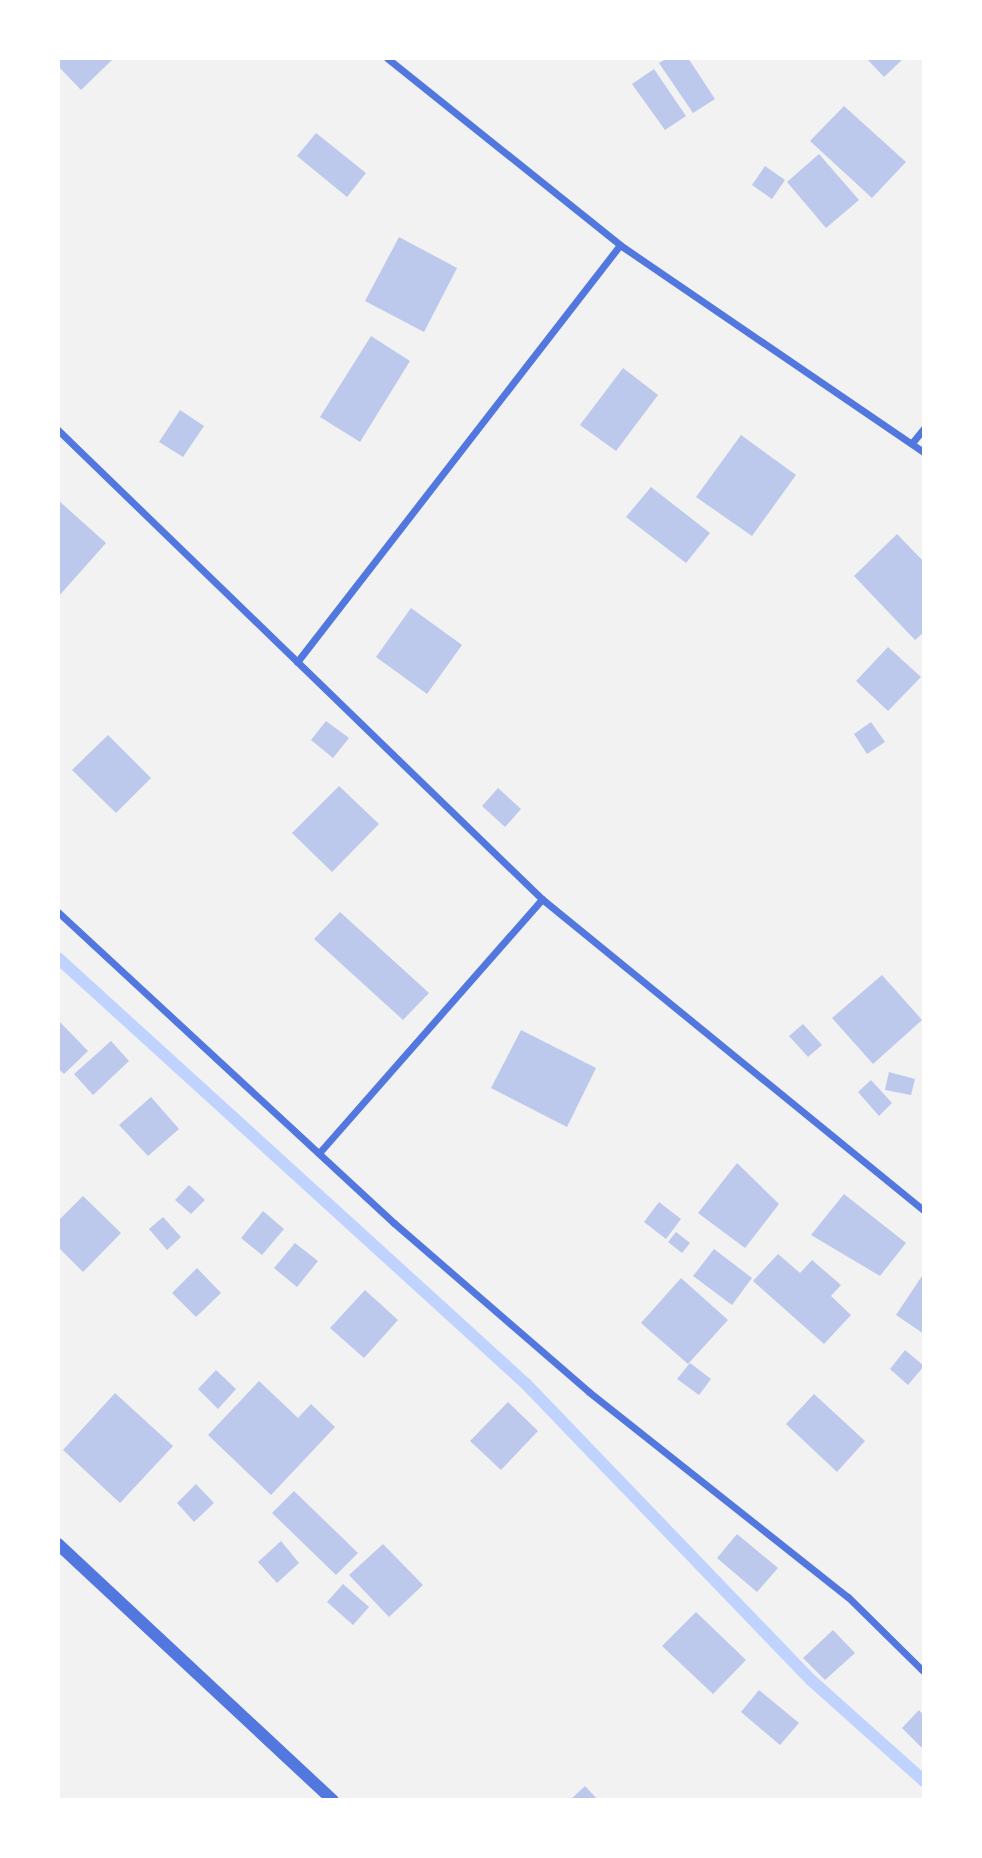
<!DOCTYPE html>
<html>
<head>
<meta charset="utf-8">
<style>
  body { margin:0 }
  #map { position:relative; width:982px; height:1858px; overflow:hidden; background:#f2f2f2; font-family:"DejaVu Sans",sans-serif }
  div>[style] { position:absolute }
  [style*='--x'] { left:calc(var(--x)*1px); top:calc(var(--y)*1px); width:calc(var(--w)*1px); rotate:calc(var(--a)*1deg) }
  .stream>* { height:12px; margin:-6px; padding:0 6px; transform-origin:6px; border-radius:6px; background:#bfd3fe }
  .building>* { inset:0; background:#bdc9ec }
  .minor>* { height:7px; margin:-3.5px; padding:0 3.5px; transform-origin:3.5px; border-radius:3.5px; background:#5277de }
  .tertiary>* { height:12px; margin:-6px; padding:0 6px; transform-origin:6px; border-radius:6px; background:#5277de }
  span { translate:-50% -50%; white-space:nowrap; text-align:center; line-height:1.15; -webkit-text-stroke:5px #fff; paint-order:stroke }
  .frame { position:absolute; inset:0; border:60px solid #fff; pointer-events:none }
</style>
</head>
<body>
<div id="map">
  <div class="stream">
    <div style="--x:58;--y:958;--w:633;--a:42.31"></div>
    <div style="--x:526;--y:1384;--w:411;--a:46.1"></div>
    <div style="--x:811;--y:1680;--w:152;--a:41.8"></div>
  </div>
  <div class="building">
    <div style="clip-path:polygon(58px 58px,109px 58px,112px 60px,81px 90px,58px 66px)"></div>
    <div style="clip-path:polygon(668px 58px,688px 58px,715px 99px,693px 113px,659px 63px)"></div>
    <div style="clip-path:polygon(866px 58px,904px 58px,884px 77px)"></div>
    <div style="clip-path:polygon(654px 69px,686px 116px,665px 130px,632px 84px)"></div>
    <div style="clip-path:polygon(844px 106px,906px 162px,872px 198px,810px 141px)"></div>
    <div style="clip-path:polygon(316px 133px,366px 173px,347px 197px,297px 156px)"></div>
    <div style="clip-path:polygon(819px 154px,859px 200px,826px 228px,787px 182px)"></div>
    <div style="clip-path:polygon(765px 166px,785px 180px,772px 199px,752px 185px)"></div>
    <div style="clip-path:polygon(399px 237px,457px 268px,424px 332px,365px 301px)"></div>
    <div style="clip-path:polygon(371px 336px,410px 361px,360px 442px,320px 417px)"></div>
    <div style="clip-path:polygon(623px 368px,658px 395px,616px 451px,580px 425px)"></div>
    <div style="clip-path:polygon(180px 410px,204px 426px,183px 457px,159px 442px)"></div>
    <div style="clip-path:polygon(741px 435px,796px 475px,752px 536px,696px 497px)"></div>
    <div style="clip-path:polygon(651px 487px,710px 533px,686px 563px,626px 517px)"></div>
    <div style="clip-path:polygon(58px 500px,106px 543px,58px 597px)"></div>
    <div style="clip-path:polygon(897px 534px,924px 562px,924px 632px,915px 640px,854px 576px)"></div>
    <div style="clip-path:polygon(411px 608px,462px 645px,427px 694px,376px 657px)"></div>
    <div style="clip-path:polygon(888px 647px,921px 677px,888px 711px,856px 681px)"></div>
    <div style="clip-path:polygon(326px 721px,349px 738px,333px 758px,311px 740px)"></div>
    <div style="clip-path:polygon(871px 722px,885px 742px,867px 754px,854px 734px)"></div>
    <div style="clip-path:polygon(108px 735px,151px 778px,116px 813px,72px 770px)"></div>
    <div style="clip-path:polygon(339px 786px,379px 824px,332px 872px,292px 833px)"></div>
    <div style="clip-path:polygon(498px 788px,521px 809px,505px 827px,482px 806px)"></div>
    <div style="clip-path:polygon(340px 912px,429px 993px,403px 1020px,314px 939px)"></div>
    <div style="clip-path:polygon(882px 975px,922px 1020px,873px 1064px,832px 1018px)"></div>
    <div style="clip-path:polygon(58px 1020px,88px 1051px,64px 1074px,58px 1068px)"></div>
    <div style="clip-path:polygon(803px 1024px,822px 1045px,808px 1057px,789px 1036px)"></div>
    <div style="clip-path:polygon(521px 1030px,596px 1068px,567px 1127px,491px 1088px)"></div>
    <div style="clip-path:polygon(111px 1041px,129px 1061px,93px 1095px,74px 1074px)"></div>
    <div style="clip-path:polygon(889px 1072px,915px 1079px,911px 1095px,885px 1090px)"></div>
    <div style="clip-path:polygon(871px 1080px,892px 1103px,879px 1116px,858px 1092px)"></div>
    <div style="clip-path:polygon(151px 1097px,179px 1129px,148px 1156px,119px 1125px)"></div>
    <div style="clip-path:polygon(737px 1163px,779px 1204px,745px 1248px,698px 1213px)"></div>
    <div style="clip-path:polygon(189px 1185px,205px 1200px,191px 1214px,175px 1200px)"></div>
    <div style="clip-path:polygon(844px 1194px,906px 1243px,880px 1276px,811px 1235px)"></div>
    <div style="clip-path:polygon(83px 1196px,121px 1233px,83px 1272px,58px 1247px,58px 1221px)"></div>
    <div style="clip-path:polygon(659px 1202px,681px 1219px,666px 1239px,644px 1222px)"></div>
    <div style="clip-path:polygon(263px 1211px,284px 1229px,262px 1255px,241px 1238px)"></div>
    <div style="clip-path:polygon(163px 1217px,181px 1237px,167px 1250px,149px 1229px)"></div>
    <div style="clip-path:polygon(676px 1232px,690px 1243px,682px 1253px,668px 1242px)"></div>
    <div style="clip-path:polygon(295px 1243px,318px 1261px,297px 1287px,274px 1268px)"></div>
    <div style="clip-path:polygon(714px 1249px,752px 1278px,732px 1305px,693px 1276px)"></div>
    <div style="clip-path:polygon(778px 1254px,800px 1273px,812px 1260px,841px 1285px,831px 1296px,851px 1315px,824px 1344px,753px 1281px)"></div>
    <div style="clip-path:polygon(197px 1268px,221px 1293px,196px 1317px,172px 1293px)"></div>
    <div style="clip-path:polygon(924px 1273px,924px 1334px,896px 1315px)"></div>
    <div style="clip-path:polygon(681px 1278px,728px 1320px,688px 1364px,641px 1323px)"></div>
    <div style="clip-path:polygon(365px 1290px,398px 1320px,364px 1358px,330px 1328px)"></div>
    <div style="clip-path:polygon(905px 1350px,924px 1366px,908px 1385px,890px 1369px)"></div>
    <div style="clip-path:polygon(690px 1363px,711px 1379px,699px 1395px,677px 1379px)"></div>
    <div style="clip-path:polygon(216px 1370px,236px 1389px,218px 1409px,198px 1389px)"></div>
    <div style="clip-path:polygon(259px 1381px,298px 1418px,311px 1404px,335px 1427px,271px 1495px,208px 1435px)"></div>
    <div style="clip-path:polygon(115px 1393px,173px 1446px,120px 1503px,63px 1450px)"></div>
    <div style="clip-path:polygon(814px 1394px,865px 1441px,837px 1472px,786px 1424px)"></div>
    <div style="clip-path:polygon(508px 1402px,538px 1431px,501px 1470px,470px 1441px)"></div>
    <div style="clip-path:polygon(196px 1484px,214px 1503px,194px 1522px,177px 1503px)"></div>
    <div style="clip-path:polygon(294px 1491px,358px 1553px,336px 1575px,272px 1513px)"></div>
    <div style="clip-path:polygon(737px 1534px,778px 1568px,757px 1592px,717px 1558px)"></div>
    <div style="clip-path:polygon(281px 1541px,299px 1563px,277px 1583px,258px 1562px)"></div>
    <div style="clip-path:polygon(383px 1544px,423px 1585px,389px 1617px,349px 1575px)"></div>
    <div style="clip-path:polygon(343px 1584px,369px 1607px,353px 1625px,327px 1602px)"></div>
    <div style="clip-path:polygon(696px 1612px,746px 1660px,713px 1694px,662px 1646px)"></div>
    <div style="clip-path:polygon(833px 1630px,855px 1653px,825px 1680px,803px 1658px)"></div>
    <div style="clip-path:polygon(759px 1690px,799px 1723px,780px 1745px,741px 1712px)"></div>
    <div style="clip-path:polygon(919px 1710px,924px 1716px,924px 1750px,902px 1728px)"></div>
    <div style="clip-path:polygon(585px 1786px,598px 1800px,570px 1800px)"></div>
  </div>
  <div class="minor">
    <div style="--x:387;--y:58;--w:299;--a:38.7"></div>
    <div style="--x:620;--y:245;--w:368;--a:34.3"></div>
    <div style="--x:58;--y:430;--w:674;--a:44.1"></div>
    <div style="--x:542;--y:899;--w:493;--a:39.2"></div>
    <div style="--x:912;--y:443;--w:19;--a:-51"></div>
    <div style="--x:297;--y:662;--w:527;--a:-52.24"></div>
    <div style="--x:58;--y:912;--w:458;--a:42.8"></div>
    <div style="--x:394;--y:1223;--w:258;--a:40.9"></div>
    <div style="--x:589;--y:1392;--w:330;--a:38.4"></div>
    <div style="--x:848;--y:1597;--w:107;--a:44.6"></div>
    <div style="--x:319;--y:1153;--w:338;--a:-48.7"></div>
  </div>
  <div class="tertiary">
    <div style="--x:58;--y:1544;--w:376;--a:43"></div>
  </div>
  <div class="frame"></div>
</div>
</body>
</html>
